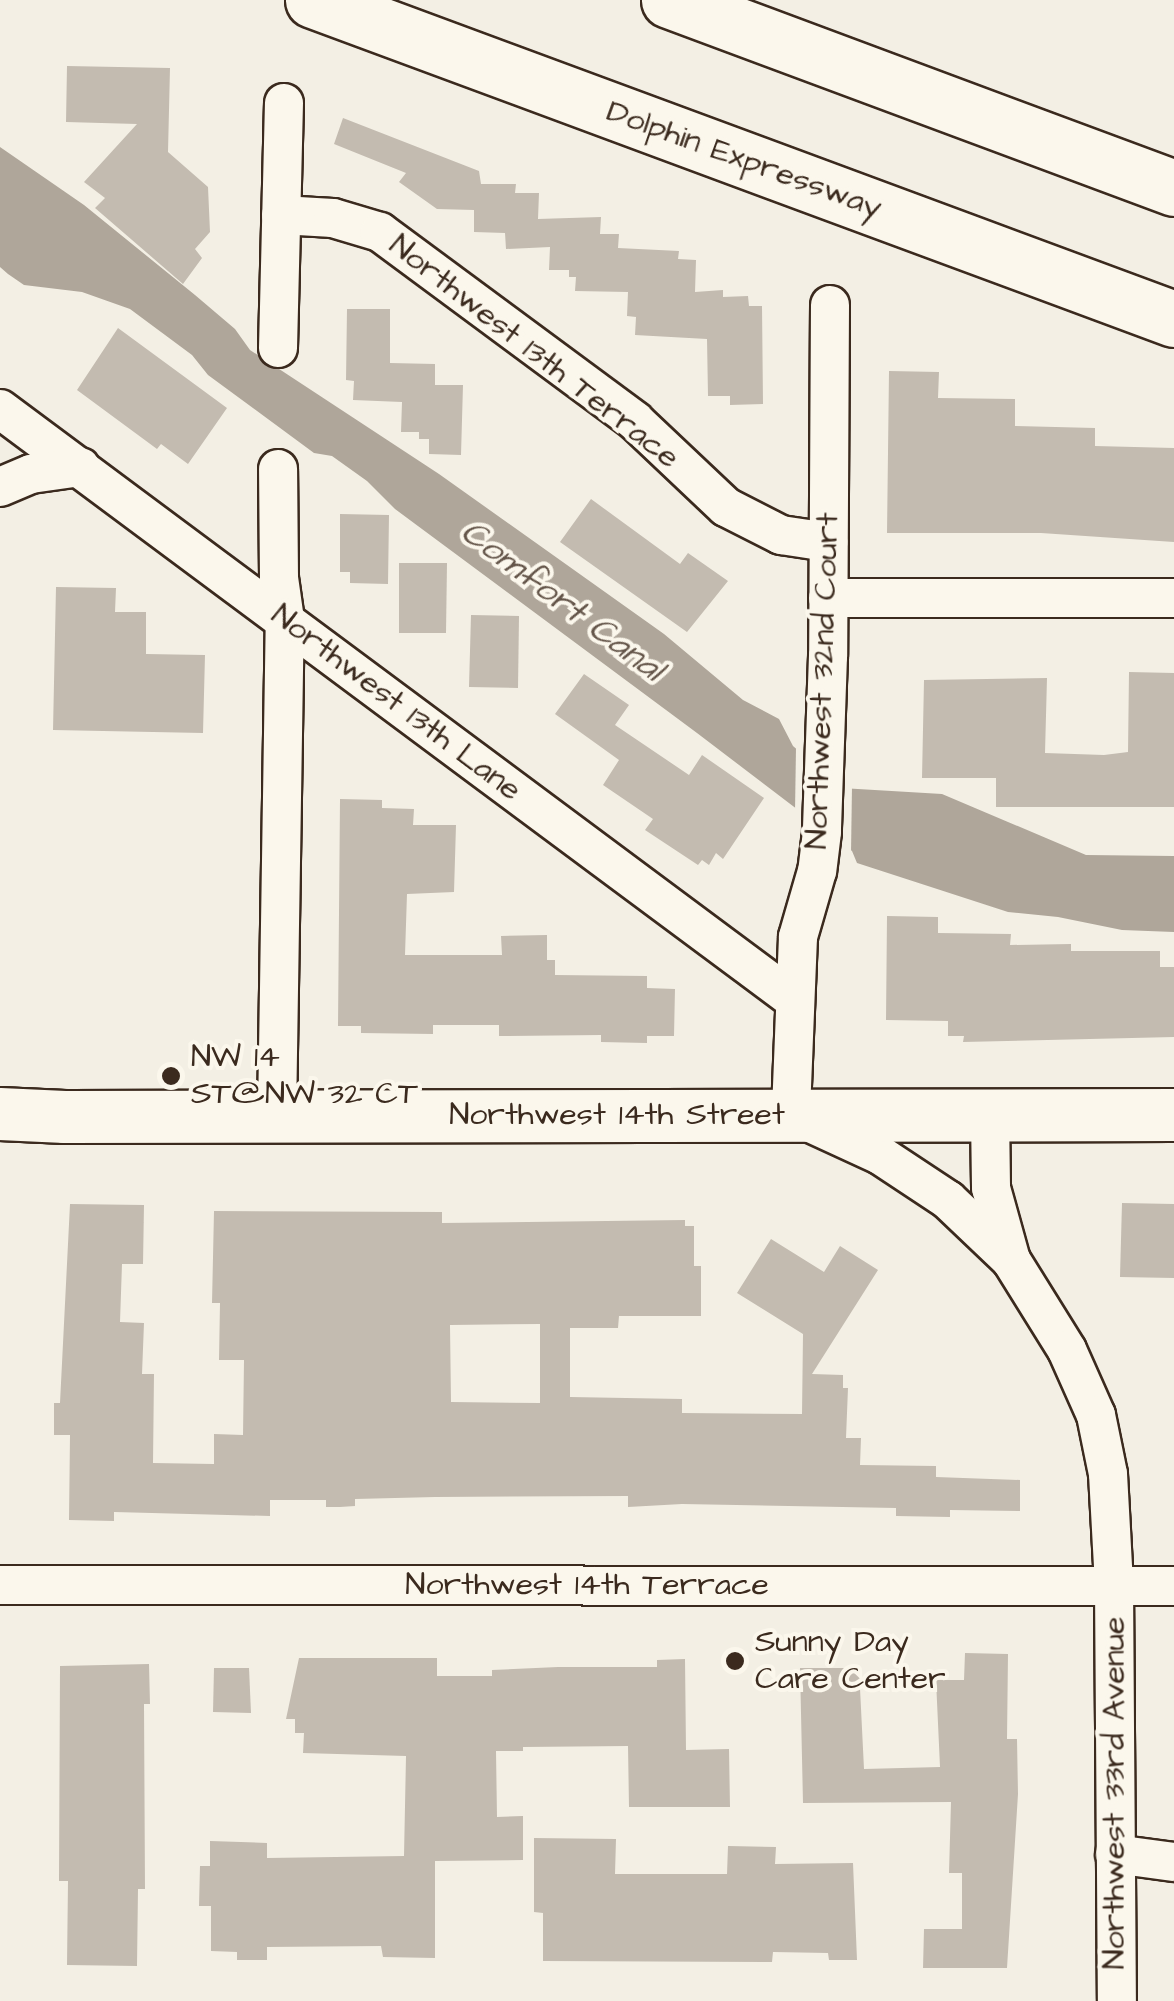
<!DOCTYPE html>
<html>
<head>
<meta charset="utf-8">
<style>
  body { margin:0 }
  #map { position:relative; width:1174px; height:2001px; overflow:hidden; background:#f3efe4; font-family:"Architects Daughter",sans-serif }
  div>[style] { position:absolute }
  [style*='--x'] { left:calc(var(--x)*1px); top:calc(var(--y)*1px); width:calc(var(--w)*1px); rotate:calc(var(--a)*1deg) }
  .water>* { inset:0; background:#afa69a }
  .pier>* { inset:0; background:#f3efe4 }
  .building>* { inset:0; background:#c3bbb0 }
  .roads { filter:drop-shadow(2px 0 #3b2a1e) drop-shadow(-2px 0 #3b2a1e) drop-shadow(0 2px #3b2a1e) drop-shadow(0 -2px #3b2a1e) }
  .street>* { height:38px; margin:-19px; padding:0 19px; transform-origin:19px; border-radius:19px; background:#fbf7ec }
  .secondary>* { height:52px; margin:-26px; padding:0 26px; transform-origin:26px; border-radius:26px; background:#fbf7ec }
  .highway>* { height:55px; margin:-27.5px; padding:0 27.5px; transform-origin:27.5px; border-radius:27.5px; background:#fbf7ec }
  .dots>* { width:28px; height:28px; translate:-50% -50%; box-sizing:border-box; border:5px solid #fbf7ec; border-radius:50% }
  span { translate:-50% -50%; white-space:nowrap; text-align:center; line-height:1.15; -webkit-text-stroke:8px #fbf7ec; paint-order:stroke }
  .street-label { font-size:32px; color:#3b2a1e }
  .poi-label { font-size:32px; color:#3b2a1e }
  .left { translate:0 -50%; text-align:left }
  .water-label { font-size:35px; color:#645549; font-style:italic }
</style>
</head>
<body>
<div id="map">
  <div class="water">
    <div style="clip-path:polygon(0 147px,84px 205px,195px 295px,235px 329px,250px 350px,439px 474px,664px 634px,743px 700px,779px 719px,793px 746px,841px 788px,942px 794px,1086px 855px,1174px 856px,1174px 932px,1122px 930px,1058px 917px,1008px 912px,857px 863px,852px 851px,697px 733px,395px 509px,367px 481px,332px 456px,314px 453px,208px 375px,192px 355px,130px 309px,82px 292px,24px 285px,8px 274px,0 267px)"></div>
  </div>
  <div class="pier">
    <div style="clip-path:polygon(796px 747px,852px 786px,851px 853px,795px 812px)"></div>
  </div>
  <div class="building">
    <div style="clip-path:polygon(67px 66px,170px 68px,168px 152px,208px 187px,210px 232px,195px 249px,202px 258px,183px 284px,95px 208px,105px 198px,84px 182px,137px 124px,66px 122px)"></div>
    <div style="clip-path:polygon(343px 118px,479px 171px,481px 184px,516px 184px,515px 193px,539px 193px,538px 219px,601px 217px,600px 234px,619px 234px,618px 248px,679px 251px,678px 259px,696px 260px,695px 292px,723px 290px,723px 297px,748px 296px,749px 306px,762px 306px,763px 404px,730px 405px,730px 396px,708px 396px,707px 339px,635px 335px,636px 317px,627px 316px,628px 292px,575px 291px,576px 277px,569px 277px,569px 270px,549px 270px,550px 247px,506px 249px,505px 233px,474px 232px,474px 210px,437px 209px,399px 182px,406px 173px,334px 144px)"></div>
    <div style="clip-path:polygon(347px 309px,390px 309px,390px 363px,435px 364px,435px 385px,463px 385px,461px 455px,429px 454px,429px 439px,419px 439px,419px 432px,401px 432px,402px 402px,353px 400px,354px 381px,346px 380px)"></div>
    <div style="clip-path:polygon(118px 328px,227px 408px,188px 464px,161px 444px,157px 449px,77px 390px)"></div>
    <div style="clip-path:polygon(889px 371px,939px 372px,938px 398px,1015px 399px,1015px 426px,1095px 428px,1095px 446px,1174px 448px,1174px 542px,1041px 533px,887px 533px)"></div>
    <div style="clip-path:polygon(591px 499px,680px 564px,688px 553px,728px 581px,687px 632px,560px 542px)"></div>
    <div style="clip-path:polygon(340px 514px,389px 515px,388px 584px,350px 583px,350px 572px,340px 572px)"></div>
    <div style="clip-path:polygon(399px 563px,447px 563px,446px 633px,399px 633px)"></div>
    <div style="clip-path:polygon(56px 587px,116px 588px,115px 612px,146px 612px,146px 654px,205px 655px,203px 733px,53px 730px)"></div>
    <div style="clip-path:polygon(471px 615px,519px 616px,518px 688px,469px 687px)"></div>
    <div style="clip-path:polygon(1129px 672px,1174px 673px,1174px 807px,996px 807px,996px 778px,922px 778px,924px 680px,1047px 678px,1045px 753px,1104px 755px,1128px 752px)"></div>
    <div style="clip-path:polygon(584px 674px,629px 705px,615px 725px,689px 775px,702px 755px,764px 798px,723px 859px,716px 853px,709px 865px,702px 860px,698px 865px,645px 830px,653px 819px,603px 785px,619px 760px,555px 714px)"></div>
    <div style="clip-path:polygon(340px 799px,382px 800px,382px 808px,414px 809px,413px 825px,456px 825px,454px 892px,407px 894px,405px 955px,502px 955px,501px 936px,547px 935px,547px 960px,555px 960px,555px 975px,647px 976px,647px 988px,675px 989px,674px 1036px,647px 1036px,647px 1043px,601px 1042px,601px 1035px,499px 1036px,499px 1025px,433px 1025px,433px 1034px,361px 1033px,361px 1026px,338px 1026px)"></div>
    <div style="clip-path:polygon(887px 916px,938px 917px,938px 933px,1011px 934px,1010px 945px,1071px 944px,1071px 951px,1160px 951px,1160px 967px,1174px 967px,1174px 1037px,963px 1042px,964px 1036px,948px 1036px,948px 1021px,886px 1020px)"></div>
    <div style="clip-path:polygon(1122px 1203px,1174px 1204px,1174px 1278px,1120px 1277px)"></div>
    <div style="clip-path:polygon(evenodd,70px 1204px,144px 1205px,143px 1264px,122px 1264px,120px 1322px,144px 1323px,142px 1374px,154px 1374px,153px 1463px,214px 1464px,214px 1434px,243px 1435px,244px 1360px,219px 1360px,220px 1303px,212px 1303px,214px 1211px,442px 1212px,442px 1223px,685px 1220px,685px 1226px,694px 1226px,694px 1266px,701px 1266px,701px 1316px,619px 1316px,618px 1328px,570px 1328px,570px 1397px,682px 1399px,682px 1413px,802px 1414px,803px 1334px,737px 1293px,771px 1239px,824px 1272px,840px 1246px,878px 1270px,812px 1374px,843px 1375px,843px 1388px,848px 1388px,846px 1438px,861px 1438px,860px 1465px,936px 1466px,936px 1477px,1020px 1480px,1020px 1511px,950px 1510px,950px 1517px,896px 1516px,896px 1508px,682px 1504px,628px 1507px,628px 1496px,435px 1497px,355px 1499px,355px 1506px,340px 1507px,326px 1507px,326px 1500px,270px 1500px,270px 1516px,114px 1512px,114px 1521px,69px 1520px,70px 1435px,54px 1435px,54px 1403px,60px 1403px,70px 1204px,540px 1324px,540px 1403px,451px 1402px,450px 1325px,540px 1324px)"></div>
    <div style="clip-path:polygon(965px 1653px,1008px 1654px,1007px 1739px,1017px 1739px,1018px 1794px,1007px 1968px,923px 1968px,924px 1929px,962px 1929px,962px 1873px,949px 1873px,951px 1802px,803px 1803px,800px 1668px,859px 1668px,864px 1769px,940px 1767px,936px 1680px,964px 1680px)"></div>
    <div style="clip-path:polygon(299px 1658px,437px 1658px,437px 1676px,492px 1676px,492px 1670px,558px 1667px,657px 1667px,657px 1660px,685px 1659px,686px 1750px,729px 1749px,730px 1807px,629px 1807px,628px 1746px,523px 1747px,523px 1751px,496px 1751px,497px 1817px,523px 1816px,523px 1860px,435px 1861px,435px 1958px,383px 1957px,381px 1946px,267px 1947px,267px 1960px,237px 1960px,237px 1952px,211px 1951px,211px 1906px,199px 1906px,200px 1866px,210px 1866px,210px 1841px,267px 1843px,267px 1858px,404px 1856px,406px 1756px,303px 1753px,304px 1733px,295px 1733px,295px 1719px,286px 1719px)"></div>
    <div style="clip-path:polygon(149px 1664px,150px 1704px,144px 1704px,145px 1889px,138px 1889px,137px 1966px,67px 1965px,68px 1881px,59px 1881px,60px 1666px)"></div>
    <div style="clip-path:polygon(214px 1668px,249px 1668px,251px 1713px,213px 1712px)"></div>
    <div style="clip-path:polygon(534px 1838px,616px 1839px,615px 1874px,727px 1874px,728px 1846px,776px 1847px,775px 1864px,853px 1863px,857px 1960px,829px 1960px,828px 1953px,773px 1952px,772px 1962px,543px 1961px,543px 1913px,534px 1912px)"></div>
  </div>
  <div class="roads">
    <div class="street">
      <div style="--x:281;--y:215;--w:52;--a:3.3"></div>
      <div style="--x:333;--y:218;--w:49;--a:16.6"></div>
      <div style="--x:380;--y:232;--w:317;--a:36.5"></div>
      <div style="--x:635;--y:421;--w:125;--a:43.4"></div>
      <div style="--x:726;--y:507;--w:62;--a:27"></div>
      <div style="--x:781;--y:535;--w:48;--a:8.5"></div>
      <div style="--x:830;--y:305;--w:351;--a:90.3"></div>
      <div style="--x:828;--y:656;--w:176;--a:92"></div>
      <div style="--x:822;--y:832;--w:39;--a:97"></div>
      <div style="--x:817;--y:871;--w:69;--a:106.1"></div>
      <div style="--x:798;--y:937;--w:177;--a:92.3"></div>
      <div style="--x:791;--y:1114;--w:98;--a:24.7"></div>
      <div style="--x:880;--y:1155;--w:82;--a:33.5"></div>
      <div style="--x:948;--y:1200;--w:87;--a:43.6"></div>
      <div style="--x:278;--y:348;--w:245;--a:-88.6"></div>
      <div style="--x:0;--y:409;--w:987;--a:36.64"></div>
      <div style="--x:0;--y:487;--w:34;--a:-23"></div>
      <div style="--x:31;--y:474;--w:50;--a:-8"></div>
      <div style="--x:828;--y:598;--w:346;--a:0"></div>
      <div style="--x:990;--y:1115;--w:73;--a:89.2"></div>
      <div style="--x:991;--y:1188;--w:75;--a:74.5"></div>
      <div style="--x:1011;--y:1260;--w:106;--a:58.1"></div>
      <div style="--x:1067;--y:1350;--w:71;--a:66"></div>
      <div style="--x:1096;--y:1415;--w:60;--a:78.5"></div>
      <div style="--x:1108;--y:1474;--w:111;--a:86.9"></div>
      <div style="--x:1114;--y:1585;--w:416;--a:89.6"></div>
      <div style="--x:277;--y:1116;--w:496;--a:-89.1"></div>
      <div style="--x:285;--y:620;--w:42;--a:-98.1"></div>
      <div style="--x:279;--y:578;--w:109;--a:-90.5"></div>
      <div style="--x:0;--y:1585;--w:1174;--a:0.05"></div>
      <div style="--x:1115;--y:1854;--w:60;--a:7.7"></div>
    </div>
    <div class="secondary">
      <div style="--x:0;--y:1114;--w:65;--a:2.6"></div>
      <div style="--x:65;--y:1117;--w:1109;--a:-0.1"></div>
    </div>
    <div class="highway">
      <div style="--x:313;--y:0;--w:918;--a:20.33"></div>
      <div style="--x:669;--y:0;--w:539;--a:20.42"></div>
    </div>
  </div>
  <div class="dots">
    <div style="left:171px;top:1076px;background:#3b2a1e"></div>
    <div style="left:735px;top:1661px;background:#3b2a1e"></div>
  </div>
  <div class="street-label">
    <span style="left:744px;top:160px;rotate:20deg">Dolphin Expressway</span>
    <span style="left:534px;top:352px;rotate:38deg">Northwest 13th Terrace</span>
    <span style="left:823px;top:681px;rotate:-88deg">Northwest 32nd Court</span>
    <span style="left:396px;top:703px;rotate:37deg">Northwest 13th Lane</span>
    <span style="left:617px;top:1115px">Northwest 14th Street</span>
    <span style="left:587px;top:1585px">Northwest 14th Terrace</span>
    <span style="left:1115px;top:1793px;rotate:-90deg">Northwest 33rd Avenue</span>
  </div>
  <div class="poi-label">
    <span class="left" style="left:191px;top:1076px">NW 14<br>ST@NW 32 CT</span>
    <span class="left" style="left:755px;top:1661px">Sunny Day<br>Care Center</span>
  </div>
  <div class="water-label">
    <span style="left:562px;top:601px;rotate:37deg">Comfort Canal</span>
  </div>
</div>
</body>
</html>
